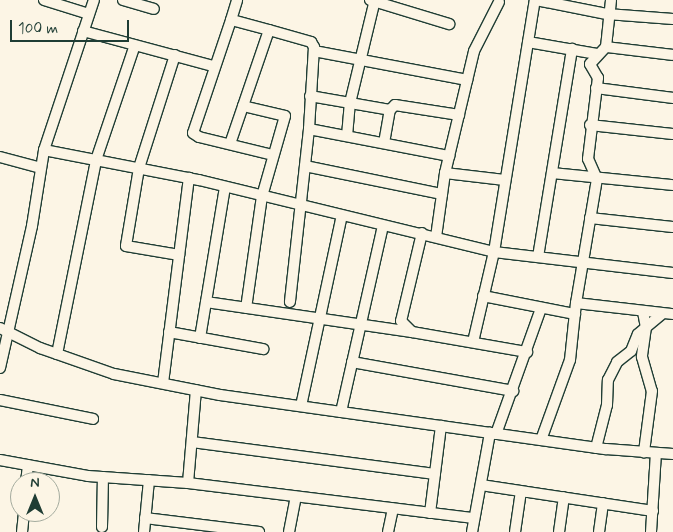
<!DOCTYPE html>
<html>
<head>
<meta charset="utf-8">
<style>
  body { margin:0 }
  #map { position:relative; width:673px; height:532px; overflow:hidden; background:#fcf5e5; font-family:Mynerve,sans-serif }
  div>[style] { position:absolute }
  [style*='--x'] { left:calc(var(--x)*1px); top:calc(var(--y)*1px); width:calc(var(--w)*1px); rotate:calc(var(--a)*1deg) }
  .roads { filter:drop-shadow(1px 0 #1f3d34) drop-shadow(-1px 0 #1f3d34) drop-shadow(0 1px #1f3d34) drop-shadow(0 -1px #1f3d34) }
  .minor>* { height:10px; margin:-5px; padding:0 5px; transform-origin:5px; border-radius:5px; background:#fcf5e5 }
  span { translate:-50% -50%; white-space:nowrap; text-align:center; line-height:1.15; -webkit-text-stroke:4px #fcf5e5; paint-order:stroke }
  .north { position:absolute; left:10px; top:472px; width:50px; height:50px; box-sizing:border-box; background:#fcf5e5; border:1px solid #a4ab9e; border-radius:50%; rotate:0deg; font-size:14px; font-weight:700; line-height:20px; text-align:center; color:#1f3d34 }
  .north::after { content:''; display:block; margin:auto; width:18px; height:22px; background:#1f3d34; clip-path:polygon(50% 0,100% 100%,50% 72%,0 100%) }
  .scale { position:absolute; left:10px; top:20px; width:119px; height:22px; box-sizing:border-box; border:2px solid #1f3d34; border-top:0; padding-left:6px; font-size:15px; line-height:18px; white-space:nowrap; color:#1f3d34; -webkit-text-stroke:4px #fcf5e5; paint-order:stroke }
</style>
</head>
<body>
<div id="map">
  <div class="roads">
    <div class="minor">
      <div style="--x:44;--y:0;--w:47;--a:17.3"></div>
      <div style="--x:123;--y:0;--w:32;--a:16"></div>
      <div style="--x:370;--y:0;--w:83;--a:16.9"></div>
      <div style="--x:536;--y:0;--w:72;--a:11.2"></div>
      <div style="--x:607;--y:14;--w:66;--a:4.3"></div>
      <div style="--x:231;--y:20;--w:21;--a:-73"></div>
      <div style="--x:269;--y:30;--w:44;--a:15.9"></div>
      <div style="--x:311;--y:42;--w:6;--a:59"></div>
      <div style="--x:314;--y:47;--w:82;--a:93.5"></div>
      <div style="--x:309;--y:129;--w:174;--a:96.3"></div>
      <div style="--x:83;--y:31;--w:135;--a:15.1"></div>
      <div style="--x:528;--y:42;--w:70;--a:9.9"></div>
      <div style="--x:606;--y:47;--w:47;--a:-83.9"></div>
      <div style="--x:314;--y:51;--w:156;--a:10.7"></div>
      <div style="--x:175;--y:55;--w:119;--a:107.7"></div>
      <div style="--x:139;--y:168;--w:79;--a:99.5"></div>
      <div style="--x:126;--y:246;--w:54;--a:9.6"></div>
      <div style="--x:596;--y:88;--w:78;--a:7.4"></div>
      <div style="--x:310;--y:96;--w:81;--a:9.9"></div>
      <div style="--x:243;--y:106;--w:43;--a:13.4"></div>
      <div style="--x:285;--y:116;--w:83;--a:106"></div>
      <div style="--x:262;--y:196;--w:113;--a:98.1"></div>
      <div style="--x:590;--y:125;--w:83;--a:6.2"></div>
      <div style="--x:309;--y:129;--w:143;--a:10.9"></div>
      <div style="--x:347;--y:136;--w:33;--a:-85"></div>
      <div style="--x:350;--y:103;--w:106;--a:-76.4"></div>
      <div style="--x:384;--y:143;--w:34;--a:-80"></div>
      <div style="--x:390;--y:110;--w:7;--a:-45"></div>
      <div style="--x:395;--y:105;--w:65;--a:8.9"></div>
      <div style="--x:230;--y:144;--w:120;--a:-71.1"></div>
      <div style="--x:269;--y:30;--w:39;--a:-165"></div>
      <div style="--x:231;--y:20;--w:119;--a:108.6"></div>
      <div style="--x:193;--y:133;--w:7;--a:34"></div>
      <div style="--x:199;--y:137;--w:76;--a:13.7"></div>
      <div style="--x:44;--y:150;--w:158;--a:11"></div>
      <div style="--x:199;--y:180;--w:304;--a:13.7"></div>
      <div style="--x:494;--y:252;--w:180;--a:6.7"></div>
      <div style="--x:0;--y:157;--w:42;--a:15"></div>
      <div style="--x:305;--y:166;--w:140;--a:11.6"></div>
      <div style="--x:445;--y:173;--w:60;--a:6.7"></div>
      <div style="--x:552;--y:173;--w:122;--a:5.7"></div>
      <div style="--x:590;--y:218;--w:83;--a:6.2"></div>
      <div style="--x:422;--y:233;--w:90;--a:103.4"></div>
      <div style="--x:401;--y:321;--w:16;--a:45"></div>
      <div style="--x:412;--y:332;--w:117;--a:9.9"></div>
      <div style="--x:436;--y:237;--w:65;--a:-82"></div>
      <div style="--x:445;--y:173;--w:125;--a:-76.6"></div>
      <div style="--x:474;--y:51;--w:55;--a:-63"></div>
      <div style="--x:538;--y:257;--w:211;--a:-80.7"></div>
      <div style="--x:483;--y:296;--w:94;--a:11.1"></div>
      <div style="--x:206;--y:302;--w:208;--a:8.3"></div>
      <div style="--x:576;--y:303;--w:98;--a:6.5"></div>
      <div style="--x:643;--y:312;--w:15;--a:79"></div>
      <div style="--x:646;--y:327;--w:30;--a:98"></div>
      <div style="--x:642;--y:357;--w:35;--a:74"></div>
      <div style="--x:652;--y:391;--w:62;--a:97.5"></div>
      <div style="--x:0;--y:328;--w:45;--a:26.6"></div>
      <div style="--x:40;--y:348;--w:78;--a:19.4"></div>
      <div style="--x:114;--y:374;--w:108;--a:11.2"></div>
      <div style="--x:220;--y:395;--w:390;--a:8"></div>
      <div style="--x:606;--y:449;--w:67;--a:4.3"></div>
      <div style="--x:169;--y:332;--w:96;--a:10.3"></div>
      <div style="--x:200;--y:338;--w:153;--a:-80.6"></div>
      <div style="--x:473;--y:342;--w:92;--a:-76.9"></div>
      <div style="--x:494;--y:252;--w:255;--a:-80.8"></div>
      <div style="--x:57;--y:354;--w:198;--a:-78.6"></div>
      <div style="--x:96;--y:160;--w:121;--a:-71.3"></div>
      <div style="--x:352;--y:362;--w:164;--a:10.2"></div>
      <div style="--x:0;--y:368;--w:146;--a:-77.3"></div>
      <div style="--x:32;--y:226;--w:77;--a:-81"></div>
      <div style="--x:44;--y:150;--w:158;--a:-71.6"></div>
      <div style="--x:163;--y:383;--w:207;--a:-82.8"></div>
      <div style="--x:0;--y:400;--w:95;--a:11.5"></div>
      <div style="--x:301;--y:406;--w:195;--a:-77.9"></div>
      <div style="--x:341;--y:412;--w:191;--a:-77.3"></div>
      <div style="--x:496;--y:434;--w:134;--a:-70.3"></div>
      <div style="--x:541;--y:440;--w:85;--a:-70.1"></div>
      <div style="--x:570;--y:360;--w:57;--a:-84"></div>
      <div style="--x:576;--y:303;--w:126;--a:-80.4"></div>
      <div style="--x:597;--y:179;--w:22;--a:-114"></div>
      <div style="--x:588;--y:159;--w:82;--a:-83"></div>
      <div style="--x:598;--y:78;--w:16;--a:-120"></div>
      <div style="--x:590;--y:64;--w:23;--a:-47"></div>
      <div style="--x:606;--y:47;--w:67;--a:6.8"></div>
      <div style="--x:192;--y:442;--w:245;--a:7.5"></div>
      <div style="--x:596;--y:448;--w:44;--a:-75.7"></div>
      <div style="--x:607;--y:405;--w:25;--a:-88"></div>
      <div style="--x:608;--y:380;--w:20;--a:-63"></div>
      <div style="--x:617;--y:362;--w:18;--a:-38"></div>
      <div style="--x:631;--y:351;--w:18;--a:-68"></div>
      <div style="--x:638;--y:334;--w:31;--a:-40"></div>
      <div style="--x:0;--y:460;--w:89;--a:10.3"></div>
      <div style="--x:88;--y:476;--w:100;--a:4"></div>
      <div style="--x:188;--y:483;--w:288;--a:7"></div>
      <div style="--x:26;--y:482;--w:17;--a:-83"></div>
      <div style="--x:188;--y:483;--w:93;--a:-85.1"></div>
      <div style="--x:481;--y:485;--w:174;--a:8.6"></div>
      <div style="--x:430;--y:513;--w:88;--a:-82.8"></div>
      <div style="--x:145;--y:518;--w:115;--a:7"></div>
      <div style="--x:102;--y:527;--w:50;--a:-88.9"></div>
      <div style="--x:22;--y:532;--w:20;--a:-84"></div>
      <div style="--x:144;--y:532;--w:52;--a:-84.5"></div>
      <div style="--x:289;--y:532;--w:36;--a:-79"></div>
      <div style="--x:388;--y:532;--w:24;--a:-78"></div>
      <div style="--x:472;--y:532;--w:101;--a:-79.7"></div>
      <div style="--x:515;--y:532;--w:41;--a:-81.7"></div>
      <div style="--x:559;--y:532;--w:35;--a:-82"></div>
      <div style="--x:599;--y:532;--w:29;--a:-82"></div>
      <div style="--x:651;--y:532;--w:79;--a:-86.4"></div>
    </div>
  </div>
  <div class="north">N</div>
  <div class="scale">100 m</div>
</div>
</body>
</html>
